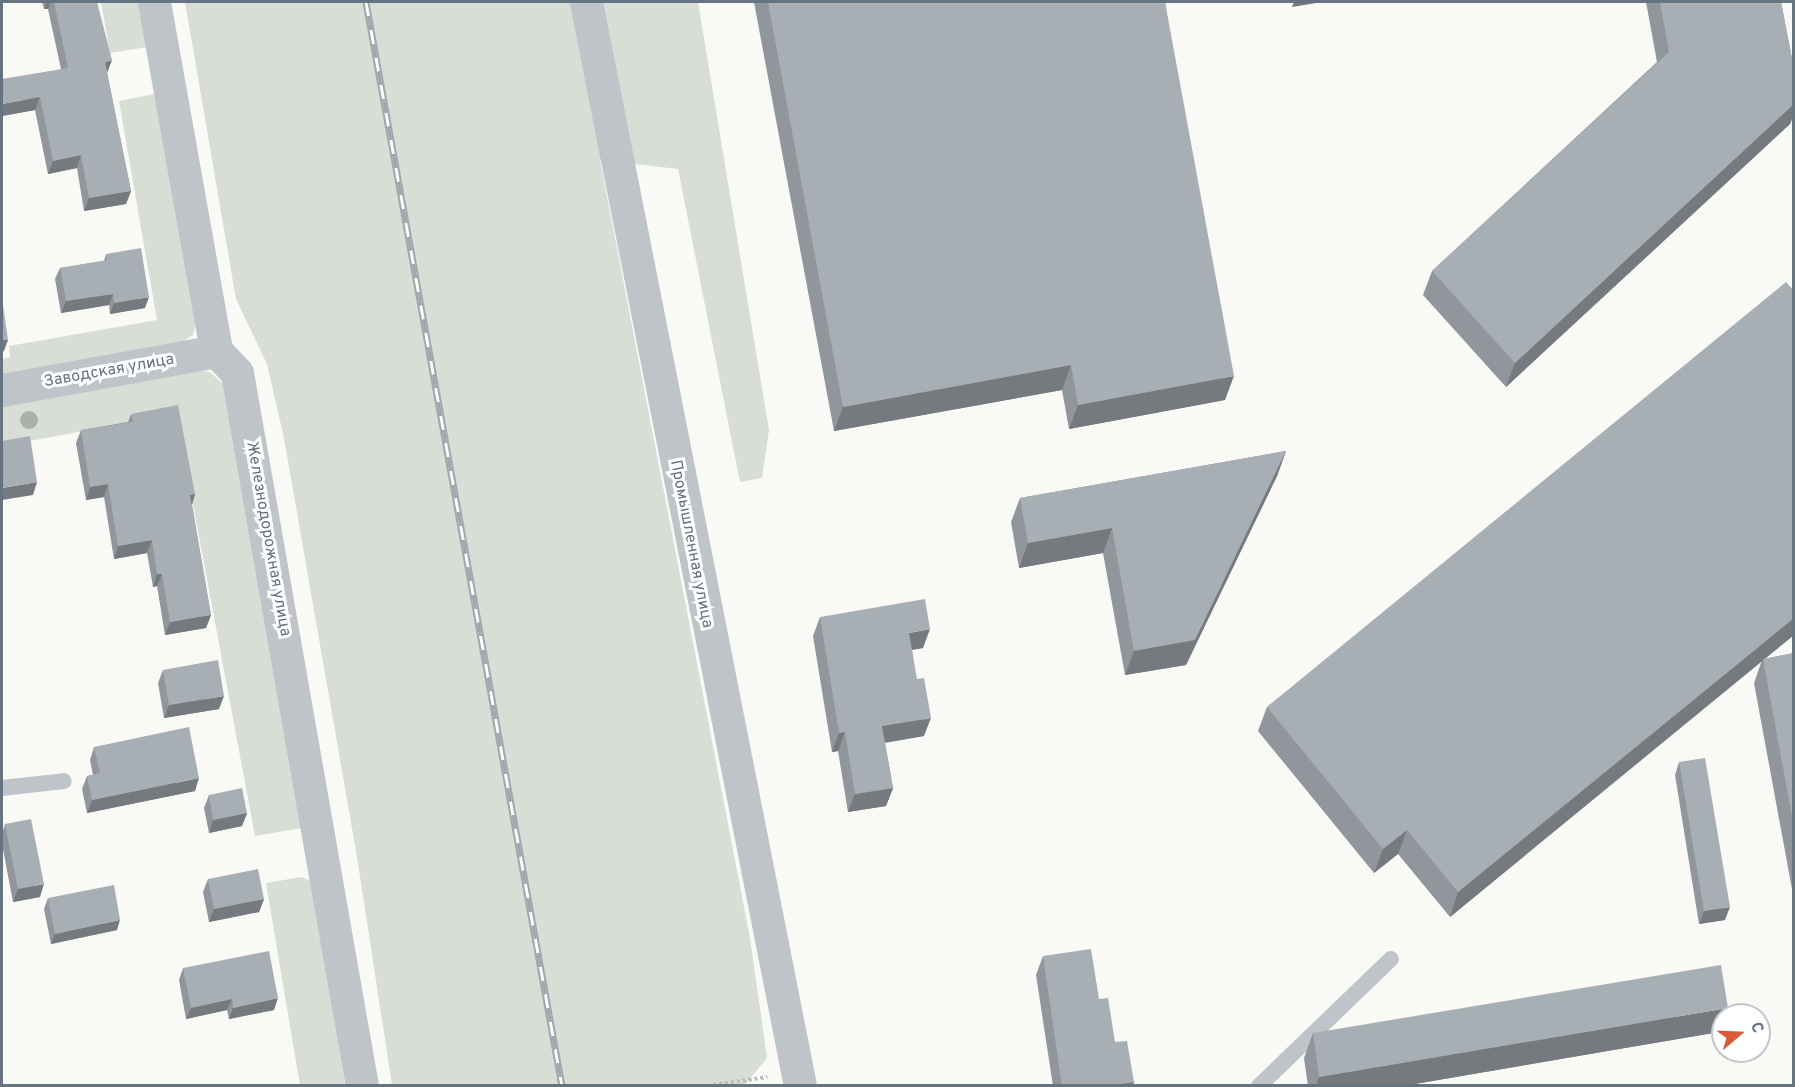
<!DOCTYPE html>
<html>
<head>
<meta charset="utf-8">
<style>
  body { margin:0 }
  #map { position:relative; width:1795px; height:1087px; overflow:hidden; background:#f9f9f6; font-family:Overpass,sans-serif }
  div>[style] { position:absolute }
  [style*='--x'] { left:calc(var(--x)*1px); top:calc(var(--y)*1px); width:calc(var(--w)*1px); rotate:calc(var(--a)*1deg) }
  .green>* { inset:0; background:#d8ddd6 }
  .path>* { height:4px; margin-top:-2px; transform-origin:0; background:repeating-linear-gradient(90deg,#babdc0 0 3px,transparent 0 6px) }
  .service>* { height:16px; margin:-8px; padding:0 8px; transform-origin:8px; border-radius:8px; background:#bfc4c8 }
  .minor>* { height:33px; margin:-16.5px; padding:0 16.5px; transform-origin:16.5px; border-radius:16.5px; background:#bfc4c8 }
  .rail>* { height:7px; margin-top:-3.5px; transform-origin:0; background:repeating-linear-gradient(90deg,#fff 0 14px,#a1a8ad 0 28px); box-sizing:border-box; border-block:2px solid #a1a8ad }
  .trees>* { width:18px; height:18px; margin:-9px; border-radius:50%; background:#a9b2a6 }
  .wall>* { inset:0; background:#90969c }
  .shaded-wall>* { inset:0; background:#757a7f }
  .building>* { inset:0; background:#a7afb5 }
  span { translate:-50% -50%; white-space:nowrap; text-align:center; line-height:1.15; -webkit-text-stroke:6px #fff; paint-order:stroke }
  .street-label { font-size:16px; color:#657480 }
  .frame { position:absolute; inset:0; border:3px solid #657480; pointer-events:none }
  .north { position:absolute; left:1711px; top:1003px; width:60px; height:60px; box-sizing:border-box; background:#fff; border:2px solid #c1c7cc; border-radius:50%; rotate:71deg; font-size:16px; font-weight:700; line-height:24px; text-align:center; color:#657480 }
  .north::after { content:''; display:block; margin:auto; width:21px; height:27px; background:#db5934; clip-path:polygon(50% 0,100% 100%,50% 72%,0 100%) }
</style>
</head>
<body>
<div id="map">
  <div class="green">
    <div style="clip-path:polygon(101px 2px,139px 2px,147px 47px,110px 53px)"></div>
    <div style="clip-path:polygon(185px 2px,698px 2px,769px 430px,762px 478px,740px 482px,678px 169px,600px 160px,750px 938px,767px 1058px,745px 1085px,392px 1085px,357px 857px,284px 438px,267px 364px,236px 299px)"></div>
    <div style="clip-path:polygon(159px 93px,196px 323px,193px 335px,182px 342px,2px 376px,2px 359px,10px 357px,9px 346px,157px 320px,119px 101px)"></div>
    <div style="clip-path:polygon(190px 368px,210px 372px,223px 384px,302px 828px,255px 836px,176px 414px,2px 446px,2px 402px)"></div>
    <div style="clip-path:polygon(302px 877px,312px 882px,345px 1085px,300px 1085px,266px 883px)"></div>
  </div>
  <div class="path">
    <div style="--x:707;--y:1086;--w:61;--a:-8.5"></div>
  </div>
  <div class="service">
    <div style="--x:2;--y:788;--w:62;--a:-6.4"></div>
    <div style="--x:1259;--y:1086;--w:183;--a:-43.9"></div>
  </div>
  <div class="minor">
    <div style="--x:154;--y:2;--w:354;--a:79.9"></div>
    <div style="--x:216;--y:351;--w:30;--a:46"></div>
    <div style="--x:237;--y:373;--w:724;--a:80.06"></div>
    <div style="--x:586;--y:2;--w:1105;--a:78.83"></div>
    <div style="--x:2;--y:390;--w:218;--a:-10.3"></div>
  </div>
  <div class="rail">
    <div style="--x:366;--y:2;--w:1102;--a:79.75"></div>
  </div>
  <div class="trees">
    <div style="left:29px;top:420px"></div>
  </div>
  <div class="wall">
    <div style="clip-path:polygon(42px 2px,97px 2px,107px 73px,131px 191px,126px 204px,84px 211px,77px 168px,48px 174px,35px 110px,2px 116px,61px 69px,48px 9px,44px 9px)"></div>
    <div style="clip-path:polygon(754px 2px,1165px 2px,1225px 400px,1069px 429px,1062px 390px,834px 431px)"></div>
    <div style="clip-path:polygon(1646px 2px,1781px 2px,1794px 69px,1794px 114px,1790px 124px,1506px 387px,1423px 295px,1432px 271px,1657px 62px)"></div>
    <div style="clip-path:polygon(106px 254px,145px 308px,110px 314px,109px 305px,61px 313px,55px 279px,60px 268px,104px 261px)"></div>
    <div style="clip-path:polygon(1794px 291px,1794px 635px,1764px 659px,1794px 653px,1794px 900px,1754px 683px,1762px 660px,1450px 917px,1398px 854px,1374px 873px,1258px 731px,1267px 707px)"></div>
    <div style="clip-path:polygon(131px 414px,195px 494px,192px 505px,211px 615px,206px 628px,165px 635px,157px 586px,153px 587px,147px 553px,114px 559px,104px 497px,86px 500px,76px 443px,81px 430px,128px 422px)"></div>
    <div style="clip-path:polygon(1286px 451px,1277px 476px,1186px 665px,1125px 675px,1103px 553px,1019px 568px,1011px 522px,1020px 498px)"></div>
    <div style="clip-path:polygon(820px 617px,923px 648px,912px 650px,924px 736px,885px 743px,893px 788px,886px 806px,848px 812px,838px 751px,832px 752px,813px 636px)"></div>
    <div style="clip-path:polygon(163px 670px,219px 709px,164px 718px,158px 683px)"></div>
    <div style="clip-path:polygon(94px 747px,195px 791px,87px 813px,82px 789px,87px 776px,93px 775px,90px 760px)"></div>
    <div style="clip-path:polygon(1679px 762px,1725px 920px,1699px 924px,1675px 775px)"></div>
    <div style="clip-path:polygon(209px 795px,247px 813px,242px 826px,209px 833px,204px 808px)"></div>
    <div style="clip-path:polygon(5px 824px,40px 897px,13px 902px,2px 844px,2px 834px)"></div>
    <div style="clip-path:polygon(208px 879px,264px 899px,259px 912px,209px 922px,203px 892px)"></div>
    <div style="clip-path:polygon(48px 898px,117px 930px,51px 944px,44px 909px)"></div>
    <div style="clip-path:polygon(1043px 956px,1099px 999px,1115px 1042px,1134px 1082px,1132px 1086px,1053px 1086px,1036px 975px)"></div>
    <div style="clip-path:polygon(183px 968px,274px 1010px,229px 1019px,227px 1010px,186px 1019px,179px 980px)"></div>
    <div style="clip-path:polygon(1723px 1015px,1723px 1022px,1719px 1032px,1403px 1086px,1308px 1086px,1304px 1058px,1313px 1033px)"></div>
  </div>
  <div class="shaded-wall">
    <div style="clip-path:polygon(47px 2px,50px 2px,48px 9px,44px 9px)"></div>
    <div style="clip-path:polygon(1294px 2px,1322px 2px,1292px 7px)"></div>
    <div style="clip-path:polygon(112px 60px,107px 73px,105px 62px)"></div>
    <div style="clip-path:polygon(40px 97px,35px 110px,2px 116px,2px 104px)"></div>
    <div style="clip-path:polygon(1794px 104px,1794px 114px,1790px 124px,1506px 387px,1515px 363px)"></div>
    <div style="clip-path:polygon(81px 155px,77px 168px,48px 174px,53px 161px)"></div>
    <div style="clip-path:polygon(131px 191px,126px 204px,84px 211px,89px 198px)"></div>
    <div style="clip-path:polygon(113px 294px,109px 305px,61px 313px,66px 301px)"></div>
    <div style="clip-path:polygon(149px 297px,145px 308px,110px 314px,114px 303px)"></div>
    <div style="clip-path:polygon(2px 340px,8px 340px,4px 351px,2px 352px)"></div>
    <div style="clip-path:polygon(1071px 365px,1062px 390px,834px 431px,843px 407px)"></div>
    <div style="clip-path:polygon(1234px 376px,1225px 400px,1069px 429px,1078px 405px)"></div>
    <div style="clip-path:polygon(1286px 451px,1277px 476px,1186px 665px,1125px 675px,1134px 651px)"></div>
    <div style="clip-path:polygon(37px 482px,33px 495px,2px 500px,2px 488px)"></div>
    <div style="clip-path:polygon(108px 484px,104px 497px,86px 500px,90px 487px)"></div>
    <div style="clip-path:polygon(195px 494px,191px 507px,190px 495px)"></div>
    <div style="clip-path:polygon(1112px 528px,1103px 553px,1019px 568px,1028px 543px)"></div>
    <div style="clip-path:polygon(152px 540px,147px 553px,114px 559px,118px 546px)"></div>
    <div style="clip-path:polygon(157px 574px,162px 574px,157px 586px,153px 587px)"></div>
    <div style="clip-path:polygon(211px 615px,206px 628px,165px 635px,170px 622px)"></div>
    <div style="clip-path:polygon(1794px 618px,1794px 635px,1450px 917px,1458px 892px)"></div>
    <div style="clip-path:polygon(930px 629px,923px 648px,902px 651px,909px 633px)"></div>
    <div style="clip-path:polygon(224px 696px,219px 709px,164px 718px,169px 705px)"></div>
    <div style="clip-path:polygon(931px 718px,924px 736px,875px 744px,882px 726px)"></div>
    <div style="clip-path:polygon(845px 732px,838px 751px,832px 752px,839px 733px)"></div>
    <div style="clip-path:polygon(199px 778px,195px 791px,87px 813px,92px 800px)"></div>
    <div style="clip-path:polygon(893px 788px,886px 806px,848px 812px,855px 794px)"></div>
    <div style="clip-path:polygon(247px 813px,242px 826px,209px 833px,213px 820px)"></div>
    <div style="clip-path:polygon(1407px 830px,1398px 854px,1374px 873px,1383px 849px)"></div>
    <div style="clip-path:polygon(44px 884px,40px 897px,13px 902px,18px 889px)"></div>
    <div style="clip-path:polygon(264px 899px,259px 912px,209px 922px,214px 909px)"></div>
    <div style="clip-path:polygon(1730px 907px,1725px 920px,1699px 924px,1704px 911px)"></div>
    <div style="clip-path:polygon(120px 920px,117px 930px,51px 944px,55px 934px)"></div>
    <div style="clip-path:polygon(278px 998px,274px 1010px,229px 1019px,233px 1008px)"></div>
    <div style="clip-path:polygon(232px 999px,227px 1010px,186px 1019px,191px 1008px)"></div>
    <div style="clip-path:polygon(1728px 1008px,1726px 1015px,1723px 1015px,1723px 1022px,1719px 1032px,1403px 1086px,1316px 1086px,1319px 1077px)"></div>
    <div style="clip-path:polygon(1134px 1082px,1132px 1086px,1120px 1086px,1121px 1084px)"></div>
  </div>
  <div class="building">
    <div style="clip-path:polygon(54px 2px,97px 2px,112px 60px,105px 62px,131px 191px,89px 198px,81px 155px,53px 161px,40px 97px,2px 104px,2px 79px,68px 68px)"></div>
    <div style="clip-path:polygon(768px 2px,1165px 2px,1234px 376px,1078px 405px,1071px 365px,843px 407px)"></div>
    <div style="clip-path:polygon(1660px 2px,1781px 2px,1794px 69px,1794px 104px,1515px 363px,1432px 271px,1669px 52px)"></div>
    <div style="clip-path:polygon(141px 248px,149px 297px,114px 303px,113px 294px,66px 301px,60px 268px,107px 260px,106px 254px)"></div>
    <div style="clip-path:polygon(1786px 282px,1794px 291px,1794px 618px,1458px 892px,1407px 830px,1383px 849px,1267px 707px)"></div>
    <div style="clip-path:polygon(2px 298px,8px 340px,2px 340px)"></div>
    <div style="clip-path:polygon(178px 405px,195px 494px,190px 495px,211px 615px,170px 622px,162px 574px,157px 574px,152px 540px,118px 546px,108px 484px,90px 487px,81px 430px,133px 422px,131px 414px)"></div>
    <div style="clip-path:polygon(30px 436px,37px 482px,2px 488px,2px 441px)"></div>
    <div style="clip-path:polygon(1286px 451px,1195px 640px,1134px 651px,1112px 528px,1028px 543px,1020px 498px)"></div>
    <div style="clip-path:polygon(925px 599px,930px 629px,909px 633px,917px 679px,924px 678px,931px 718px,882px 726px,893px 788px,855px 794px,845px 732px,839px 733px,820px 617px)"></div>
    <div style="clip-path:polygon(1794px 653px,1794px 827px,1763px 659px)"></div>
    <div style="clip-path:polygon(218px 660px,224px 696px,169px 705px,163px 670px)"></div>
    <div style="clip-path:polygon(189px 727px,199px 778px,92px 800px,87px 776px,100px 773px,94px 747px)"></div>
    <div style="clip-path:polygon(1705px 758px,1730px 907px,1704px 911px,1679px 762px)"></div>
    <div style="clip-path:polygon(242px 788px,247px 813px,213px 820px,209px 795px)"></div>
    <div style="clip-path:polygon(31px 819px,44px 884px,18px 889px,5px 824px)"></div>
    <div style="clip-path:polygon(258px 869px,264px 899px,214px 909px,208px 879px)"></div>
    <div style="clip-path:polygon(114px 885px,120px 920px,55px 934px,48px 898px)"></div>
    <div style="clip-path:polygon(1091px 949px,1099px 999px,1108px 998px,1115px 1042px,1127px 1041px,1134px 1082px,1121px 1084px,1121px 1086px,1062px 1086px,1043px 956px)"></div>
    <div style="clip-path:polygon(269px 951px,278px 998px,233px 1008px,232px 999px,191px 1008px,183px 968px)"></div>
    <div style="clip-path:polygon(1721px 965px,1728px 1008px,1319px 1077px,1313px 1033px)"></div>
  </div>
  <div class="street-label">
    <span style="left:109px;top:371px;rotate:-10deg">Заводская улица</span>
    <span style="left:268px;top:539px;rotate:80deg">Железнодорожная улица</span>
    <span style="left:691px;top:544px;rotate:79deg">Промышленная улица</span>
  </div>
  <div class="frame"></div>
  <div class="north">С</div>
</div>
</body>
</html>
